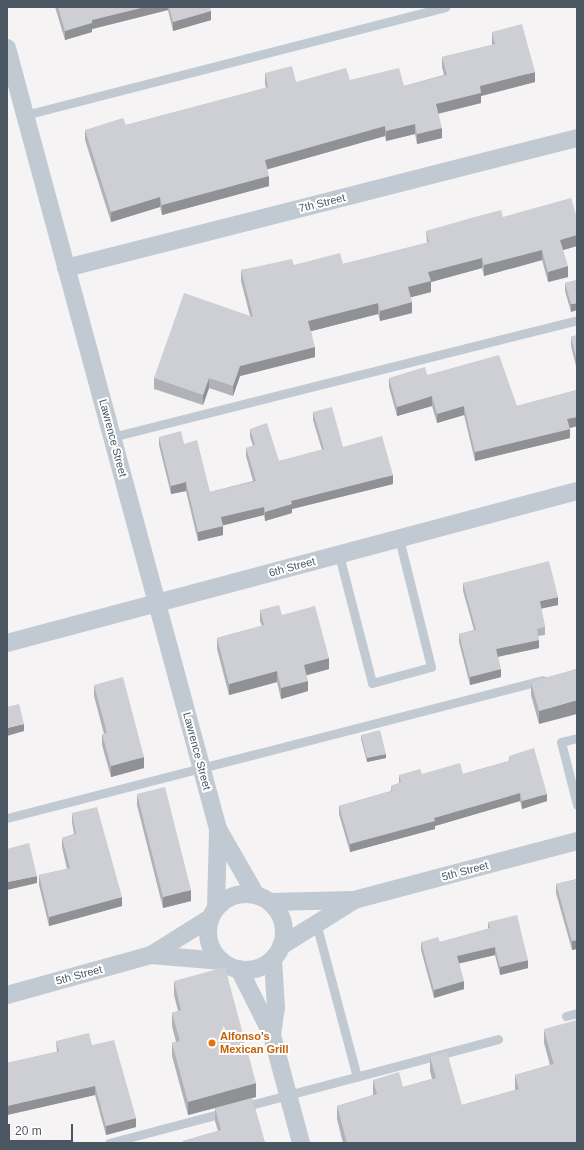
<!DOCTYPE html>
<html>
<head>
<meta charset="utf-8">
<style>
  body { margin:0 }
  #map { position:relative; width:584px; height:1150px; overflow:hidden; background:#f5f3f3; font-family:Helvetica,sans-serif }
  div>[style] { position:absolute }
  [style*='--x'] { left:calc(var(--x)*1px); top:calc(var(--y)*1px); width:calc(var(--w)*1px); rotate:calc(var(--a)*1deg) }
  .lane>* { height:9px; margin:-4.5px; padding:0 4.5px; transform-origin:4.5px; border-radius:4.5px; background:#c1cad2 }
  .street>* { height:18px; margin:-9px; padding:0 9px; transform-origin:9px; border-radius:9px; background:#c1cad2 }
  .street>.ring { margin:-9px; padding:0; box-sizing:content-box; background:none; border:18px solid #c1cad2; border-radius:50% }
  .wall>* { inset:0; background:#b0b2b7 }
  .shaded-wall>* { inset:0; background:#909195 }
  .building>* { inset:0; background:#cdcfd5 }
  .dots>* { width:11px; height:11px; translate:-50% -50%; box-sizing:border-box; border:2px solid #fff; border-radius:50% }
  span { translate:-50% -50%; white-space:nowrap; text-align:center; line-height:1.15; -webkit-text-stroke:4px #fff; paint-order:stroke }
  .street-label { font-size:11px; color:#4a5661 }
  .food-label { font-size:11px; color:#c56008; font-weight:700 }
  .left { translate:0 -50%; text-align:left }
  .frame { position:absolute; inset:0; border:8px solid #4a5661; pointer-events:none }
  .scale { position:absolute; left:8px; top:1124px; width:65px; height:18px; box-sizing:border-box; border:2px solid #4a5661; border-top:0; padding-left:5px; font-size:12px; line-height:14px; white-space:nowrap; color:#4a5661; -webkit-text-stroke:3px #fff; paint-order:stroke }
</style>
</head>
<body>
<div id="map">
  <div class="lane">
    <div style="--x:25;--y:115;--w:434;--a:-14.4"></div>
    <div style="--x:112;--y:437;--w:479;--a:-14.1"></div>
    <div style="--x:339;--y:555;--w:132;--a:75.5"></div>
    <div style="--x:372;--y:683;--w:61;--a:-15.2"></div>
    <div style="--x:431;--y:667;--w:132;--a:-104"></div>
    <div style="--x:577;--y:738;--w:16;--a:166"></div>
    <div style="--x:561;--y:742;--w:65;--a:75.7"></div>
    <div style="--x:7;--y:818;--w:553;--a:-14.44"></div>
    <div style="--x:316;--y:923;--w:159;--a:75.1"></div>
    <div style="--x:566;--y:1016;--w:11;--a:-15"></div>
    <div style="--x:243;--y:1107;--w:264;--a:-14.9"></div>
    <div style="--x:109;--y:1143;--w:121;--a:-14.8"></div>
  </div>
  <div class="street">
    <div style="--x:7;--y:48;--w:809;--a:74.88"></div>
    <div style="--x:218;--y:829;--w:76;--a:60.1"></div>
    <div style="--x:66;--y:268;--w:527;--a:-14.27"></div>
    <div style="--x:7;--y:643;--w:590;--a:-14.93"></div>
    <div class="ring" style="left:208px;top:894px;width:58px;height:58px"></div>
    <div style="--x:270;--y:902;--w:84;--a:-1.4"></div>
    <div style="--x:354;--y:900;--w:231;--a:-14.8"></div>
    <div style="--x:216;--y:908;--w:78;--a:-88.5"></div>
    <div style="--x:281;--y:946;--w:85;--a:-32"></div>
    <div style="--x:151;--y:955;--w:71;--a:4.8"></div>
    <div style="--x:239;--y:969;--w:74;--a:63.4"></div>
    <div style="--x:272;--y:1035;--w:112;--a:75"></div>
    <div style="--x:7;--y:995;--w:149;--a:-15.5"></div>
    <div style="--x:151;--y:955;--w:70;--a:-32.1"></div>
    <div style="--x:272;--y:1035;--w:27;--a:-82"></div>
    <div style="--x:276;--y:1008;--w:49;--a:-93.5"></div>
  </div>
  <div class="wall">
    <div style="clip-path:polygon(55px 7px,210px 7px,211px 20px,173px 31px,168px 10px,92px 29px,92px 32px,65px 40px)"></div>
    <div style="clip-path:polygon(492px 32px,535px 82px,481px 96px,481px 103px,438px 114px,442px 138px,417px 144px,415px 134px,386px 141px,385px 136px,267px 169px,269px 186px,162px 215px,160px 207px,111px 222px,85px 140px,85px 130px,126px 125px,266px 88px,265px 84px,265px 73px,296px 82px,350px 80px,404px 86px,444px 75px,442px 67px,442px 57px,492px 45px)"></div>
    <div style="clip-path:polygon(503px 217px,577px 218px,577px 246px,563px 250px,568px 277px,548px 282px,542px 260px,484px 276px,482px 268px,431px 282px,431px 292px,411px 297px,412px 313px,380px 321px,378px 314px,311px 331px,315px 357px,240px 376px,233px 396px,209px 388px,203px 405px,154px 389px,154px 378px,250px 316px,241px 281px,241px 270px,294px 265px,343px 264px,427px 243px,426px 231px)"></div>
    <div style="clip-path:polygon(577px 280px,571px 312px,565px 291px,565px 283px)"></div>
    <div style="clip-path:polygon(577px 335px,577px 370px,571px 346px,571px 337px)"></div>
    <div style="clip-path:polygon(427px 375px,517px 406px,577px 390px,577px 426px,570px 428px,570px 438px,475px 461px,464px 415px,437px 423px,432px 406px,397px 416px,389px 387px,389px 378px)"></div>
    <div style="clip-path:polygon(313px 412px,343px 447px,393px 484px,292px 509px,292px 513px,265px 521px,264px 515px,223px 525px,223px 535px,198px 541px,186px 491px,171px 494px,159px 445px,159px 437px,184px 444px,210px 492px,253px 481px,246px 456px,246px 448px,253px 446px,250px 437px,250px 429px,279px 461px,322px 450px,313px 420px)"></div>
    <div style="clip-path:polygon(463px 583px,558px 605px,541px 608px,545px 627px,545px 635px,538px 636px,539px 648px,498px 657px,501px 677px,470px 685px,459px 642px,459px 634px,474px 630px,463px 591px)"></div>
    <div style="clip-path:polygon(260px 610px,282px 615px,329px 669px,306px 675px,308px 691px,281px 699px,277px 682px,229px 695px,217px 649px,217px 638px,262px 626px,260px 621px)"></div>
    <div style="clip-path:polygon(577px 669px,539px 724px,531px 695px,531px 682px)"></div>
    <div style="clip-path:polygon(94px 685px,144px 768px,111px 777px,102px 745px,102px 734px,104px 734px,94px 696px)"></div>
    <div style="clip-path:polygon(361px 735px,386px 758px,367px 762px,361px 739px)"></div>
    <div style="clip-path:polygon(509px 756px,547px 801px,522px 809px,520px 801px,435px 826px,435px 829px,350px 852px,339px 814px,339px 806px,391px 791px,391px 786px,399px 783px,399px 775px,463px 774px,509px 761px)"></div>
    <div style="clip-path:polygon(137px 794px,191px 901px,163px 908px,137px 805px)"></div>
    <div style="clip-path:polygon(72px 813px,122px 906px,49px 926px,39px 885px,39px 875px,67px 869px,62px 847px,62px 838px,74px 834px,72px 822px)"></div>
    <div style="clip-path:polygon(577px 879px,577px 949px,572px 950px,556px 893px,556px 884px)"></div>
    <div style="clip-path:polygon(488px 922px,528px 968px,500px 975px,495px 955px,459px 963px,464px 989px,434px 998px,421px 950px,421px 942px,440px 942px,488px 929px)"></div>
    <div style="clip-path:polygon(174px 981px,256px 1097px,252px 1098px,265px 1143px,183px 1143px,183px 1141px,218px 1131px,215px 1121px,215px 1108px,188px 1115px,172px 1056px,172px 1043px,176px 1042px,172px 1026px,172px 1013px,178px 1011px,174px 995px)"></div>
    <div style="clip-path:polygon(544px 1029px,577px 1143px,343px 1143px,337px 1119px,337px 1106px,373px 1095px,373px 1080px,403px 1087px,432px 1079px,430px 1071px,430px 1057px,462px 1105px,515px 1090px,515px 1075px,550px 1065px,544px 1043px)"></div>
    <div style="clip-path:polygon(56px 1041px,92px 1045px,136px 1127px,106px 1135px,95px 1095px,7px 1115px,7px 1063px,57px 1052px)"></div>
  </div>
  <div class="shaded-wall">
    <div style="clip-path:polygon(145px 7px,168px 7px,168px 10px,92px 29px,92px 32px,65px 40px,65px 31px,92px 20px)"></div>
    <div style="clip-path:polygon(211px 11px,211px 20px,173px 31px,173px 22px)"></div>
    <div style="clip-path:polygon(535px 72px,535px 82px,481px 96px,481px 103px,436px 114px,436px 104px,480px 86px)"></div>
    <div style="clip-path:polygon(415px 124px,415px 134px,386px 141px,386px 131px)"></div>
    <div style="clip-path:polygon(385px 126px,385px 136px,265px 170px,265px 160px)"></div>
    <div style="clip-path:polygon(442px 128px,442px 138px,417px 144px,417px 134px)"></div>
    <div style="clip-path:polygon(269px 176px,269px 186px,162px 215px,162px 205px)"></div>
    <div style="clip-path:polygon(160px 197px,160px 207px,111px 222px,111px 212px)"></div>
    <div style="clip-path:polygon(577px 235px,577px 246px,560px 251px,560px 240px)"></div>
    <div style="clip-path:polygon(542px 250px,542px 260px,484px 276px,484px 265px)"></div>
    <div style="clip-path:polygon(482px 258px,482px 268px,431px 282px,431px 292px,408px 298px,408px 287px,428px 272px)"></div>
    <div style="clip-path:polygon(568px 266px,568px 277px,548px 282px,548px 272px)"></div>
    <div style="clip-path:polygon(412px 302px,412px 313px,380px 321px,380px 311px)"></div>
    <div style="clip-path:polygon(378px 303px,378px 314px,308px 332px,308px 321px)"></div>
    <div style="clip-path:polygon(577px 303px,577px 310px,571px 312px,571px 304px)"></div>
    <div style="clip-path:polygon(315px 347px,315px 357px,240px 376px,233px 396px,233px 386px,240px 366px)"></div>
    <div style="clip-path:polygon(209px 378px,209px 388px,203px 405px,203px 395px)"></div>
    <div style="clip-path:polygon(432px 396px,432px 406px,397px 416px,397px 407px)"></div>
    <div style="clip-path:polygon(464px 406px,464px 415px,437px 423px,437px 414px)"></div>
    <div style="clip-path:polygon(577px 417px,577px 426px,567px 429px,567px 419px)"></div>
    <div style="clip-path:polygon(570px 429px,570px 438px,475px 461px,475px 452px)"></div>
    <div style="clip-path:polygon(393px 475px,393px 484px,292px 509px,292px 513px,265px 521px,265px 512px,291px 501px)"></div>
    <div style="clip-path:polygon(186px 482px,186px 491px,171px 494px,171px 486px)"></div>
    <div style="clip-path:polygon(264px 507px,264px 515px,221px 526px,221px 517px)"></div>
    <div style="clip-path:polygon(223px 526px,223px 535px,198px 541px,198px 532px)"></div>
    <div style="clip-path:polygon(558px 597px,558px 605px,540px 609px,540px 601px)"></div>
    <div style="clip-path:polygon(539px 640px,539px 648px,496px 657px,496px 649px)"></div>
    <div style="clip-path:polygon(329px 658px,329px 669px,304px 676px,304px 665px)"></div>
    <div style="clip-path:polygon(501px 669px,501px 677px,470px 685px,470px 677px)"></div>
    <div style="clip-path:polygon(277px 671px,277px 682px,229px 695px,229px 684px)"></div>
    <div style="clip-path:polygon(308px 681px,308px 691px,281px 699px,281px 688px)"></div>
    <div style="clip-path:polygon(577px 700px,577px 714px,539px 724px,539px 711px)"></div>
    <div style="clip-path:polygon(24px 724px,24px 731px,7px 736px,7px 728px)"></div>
    <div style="clip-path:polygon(386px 754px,386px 758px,367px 762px,367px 758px)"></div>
    <div style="clip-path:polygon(144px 757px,144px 768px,111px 777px,111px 766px)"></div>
    <div style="clip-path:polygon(520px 793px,520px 801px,435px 826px,435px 829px,350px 852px,350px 844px,434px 818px)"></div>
    <div style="clip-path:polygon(547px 794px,547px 801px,522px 809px,522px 801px)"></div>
    <div style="clip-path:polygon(37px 876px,37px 883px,7px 890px,7px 882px)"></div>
    <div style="clip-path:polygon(191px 890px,191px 901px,163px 908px,163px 897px)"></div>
    <div style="clip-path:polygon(122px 897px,122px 906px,49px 926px,49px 917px)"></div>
    <div style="clip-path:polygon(577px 940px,577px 949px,572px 950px,572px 941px)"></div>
    <div style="clip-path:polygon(495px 947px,495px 955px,457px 964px,457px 956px)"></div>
    <div style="clip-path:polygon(528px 960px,528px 968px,500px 975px,500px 967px)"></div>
    <div style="clip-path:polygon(464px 981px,464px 989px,434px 998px,434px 990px)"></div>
    <div style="clip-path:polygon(256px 1083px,256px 1097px,188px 1115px,188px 1102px)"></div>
    <div style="clip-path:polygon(95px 1086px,95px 1095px,7px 1115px,7px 1106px)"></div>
    <div style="clip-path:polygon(136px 1118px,136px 1127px,106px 1135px,106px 1126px)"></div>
  </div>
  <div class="building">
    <div style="clip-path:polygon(58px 7px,145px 7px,92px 20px,92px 23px,65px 31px)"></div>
    <div style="clip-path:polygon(169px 7px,210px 7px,211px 11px,173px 22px)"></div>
    <div style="clip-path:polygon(522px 24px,535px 72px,480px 86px,481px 93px,436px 104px,442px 128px,417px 134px,415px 124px,386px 131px,385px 126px,265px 160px,269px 176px,162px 205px,160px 197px,111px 212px,85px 130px,123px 118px,126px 125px,268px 87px,265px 73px,292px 66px,296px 82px,346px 68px,350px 80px,399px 68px,404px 86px,447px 75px,442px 57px,495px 44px,492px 32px)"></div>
    <div style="clip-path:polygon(571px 198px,577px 218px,577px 235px,560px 240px,568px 266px,548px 272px,542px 250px,484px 265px,482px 258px,428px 272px,431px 281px,408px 287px,412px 302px,380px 311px,378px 303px,308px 321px,315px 347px,240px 366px,233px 386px,209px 378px,203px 395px,154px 378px,184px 293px,253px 317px,241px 270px,292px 259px,294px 265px,340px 253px,343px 264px,429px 242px,426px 231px,471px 218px,501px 210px,503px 217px)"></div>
    <div style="clip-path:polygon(577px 280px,577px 303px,571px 304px,565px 283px)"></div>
    <div style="clip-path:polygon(577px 335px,577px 361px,571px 337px)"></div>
    <div style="clip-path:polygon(499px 355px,517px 406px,577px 390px,577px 417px,567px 419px,570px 429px,475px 452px,464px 406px,437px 414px,432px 396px,397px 407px,389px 378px,425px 367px,427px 375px)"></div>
    <div style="clip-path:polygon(332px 407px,343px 447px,382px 436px,393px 475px,291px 501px,292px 504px,265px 512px,264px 507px,221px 517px,223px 526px,198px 532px,186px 482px,171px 486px,159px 437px,181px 431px,184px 444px,197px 440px,210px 492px,256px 481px,246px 448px,255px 445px,250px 429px,267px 423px,279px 461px,324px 449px,313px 412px)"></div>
    <div style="clip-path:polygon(549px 561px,558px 597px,540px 601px,545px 627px,537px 629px,539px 640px,496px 649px,501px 669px,470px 677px,459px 634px,476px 630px,463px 583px)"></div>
    <div style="clip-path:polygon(279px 605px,282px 615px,315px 606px,329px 658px,304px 665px,308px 681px,281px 688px,277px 671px,229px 684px,217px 638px,264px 625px,260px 610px)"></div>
    <div style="clip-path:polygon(577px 669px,577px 700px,539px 711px,531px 682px)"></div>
    <div style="clip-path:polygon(123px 677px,144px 757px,111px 766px,102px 734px,107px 733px,94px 685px)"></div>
    <div style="clip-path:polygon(19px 704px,24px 724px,7px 728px,7px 707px)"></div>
    <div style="clip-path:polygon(380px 730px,386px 754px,367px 758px,361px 735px)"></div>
    <div style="clip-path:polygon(534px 748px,547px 794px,522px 801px,520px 793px,434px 818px,435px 821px,350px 844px,339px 806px,392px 791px,391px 786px,401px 782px,399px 775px,420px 769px,422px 774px,460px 763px,463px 774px,510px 761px,509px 756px)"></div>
    <div style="clip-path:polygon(165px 787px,191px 890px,163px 897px,137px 794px)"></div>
    <div style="clip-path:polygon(97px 807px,122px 897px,49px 917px,39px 875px,70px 868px,62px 838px,76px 834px,72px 813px)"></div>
    <div style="clip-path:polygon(29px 843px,37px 876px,7px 882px,7px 849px)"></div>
    <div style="clip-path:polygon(577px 879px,577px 940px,572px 941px,556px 884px)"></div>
    <div style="clip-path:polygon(517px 915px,528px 960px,500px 967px,495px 947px,457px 956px,464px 981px,434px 990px,421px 942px,438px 937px,440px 942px,490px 928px,488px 922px)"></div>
    <div style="clip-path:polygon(225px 967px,256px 1083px,188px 1102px,172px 1043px,180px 1041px,172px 1013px,181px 1010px,174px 981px)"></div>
    <div style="clip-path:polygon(577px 1020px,577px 1142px,572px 1143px,347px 1143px,337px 1106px,377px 1094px,373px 1080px,399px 1072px,403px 1087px,436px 1078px,430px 1057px,447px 1052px,462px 1105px,519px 1089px,515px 1075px,554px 1064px,544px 1029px)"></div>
    <div style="clip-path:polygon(89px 1033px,92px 1045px,114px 1040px,136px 1118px,106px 1126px,95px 1086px,7px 1106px,7px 1063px,59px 1051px,56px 1041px)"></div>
    <div style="clip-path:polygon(252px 1098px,265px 1143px,184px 1143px,183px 1141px,221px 1130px,215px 1108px)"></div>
  </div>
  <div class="dots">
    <div style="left:212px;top:1043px;background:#e8710a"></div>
  </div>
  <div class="street-label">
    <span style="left:322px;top:203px;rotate:-14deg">7th Street</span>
    <span style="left:113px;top:438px;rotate:75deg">Lawrence Street</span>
    <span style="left:292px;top:567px;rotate:-15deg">6th Street</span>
    <span style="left:197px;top:751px;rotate:75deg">Lawrence Street</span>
    <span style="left:465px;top:871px;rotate:-15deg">5th Street</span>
    <span style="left:79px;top:975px;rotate:-15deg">5th Street</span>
  </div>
  <div class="food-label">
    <span class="left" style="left:220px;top:1043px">Alfonso's<br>Mexican Grill</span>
  </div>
  <div class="frame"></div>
  <div class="scale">20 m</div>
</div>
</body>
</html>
